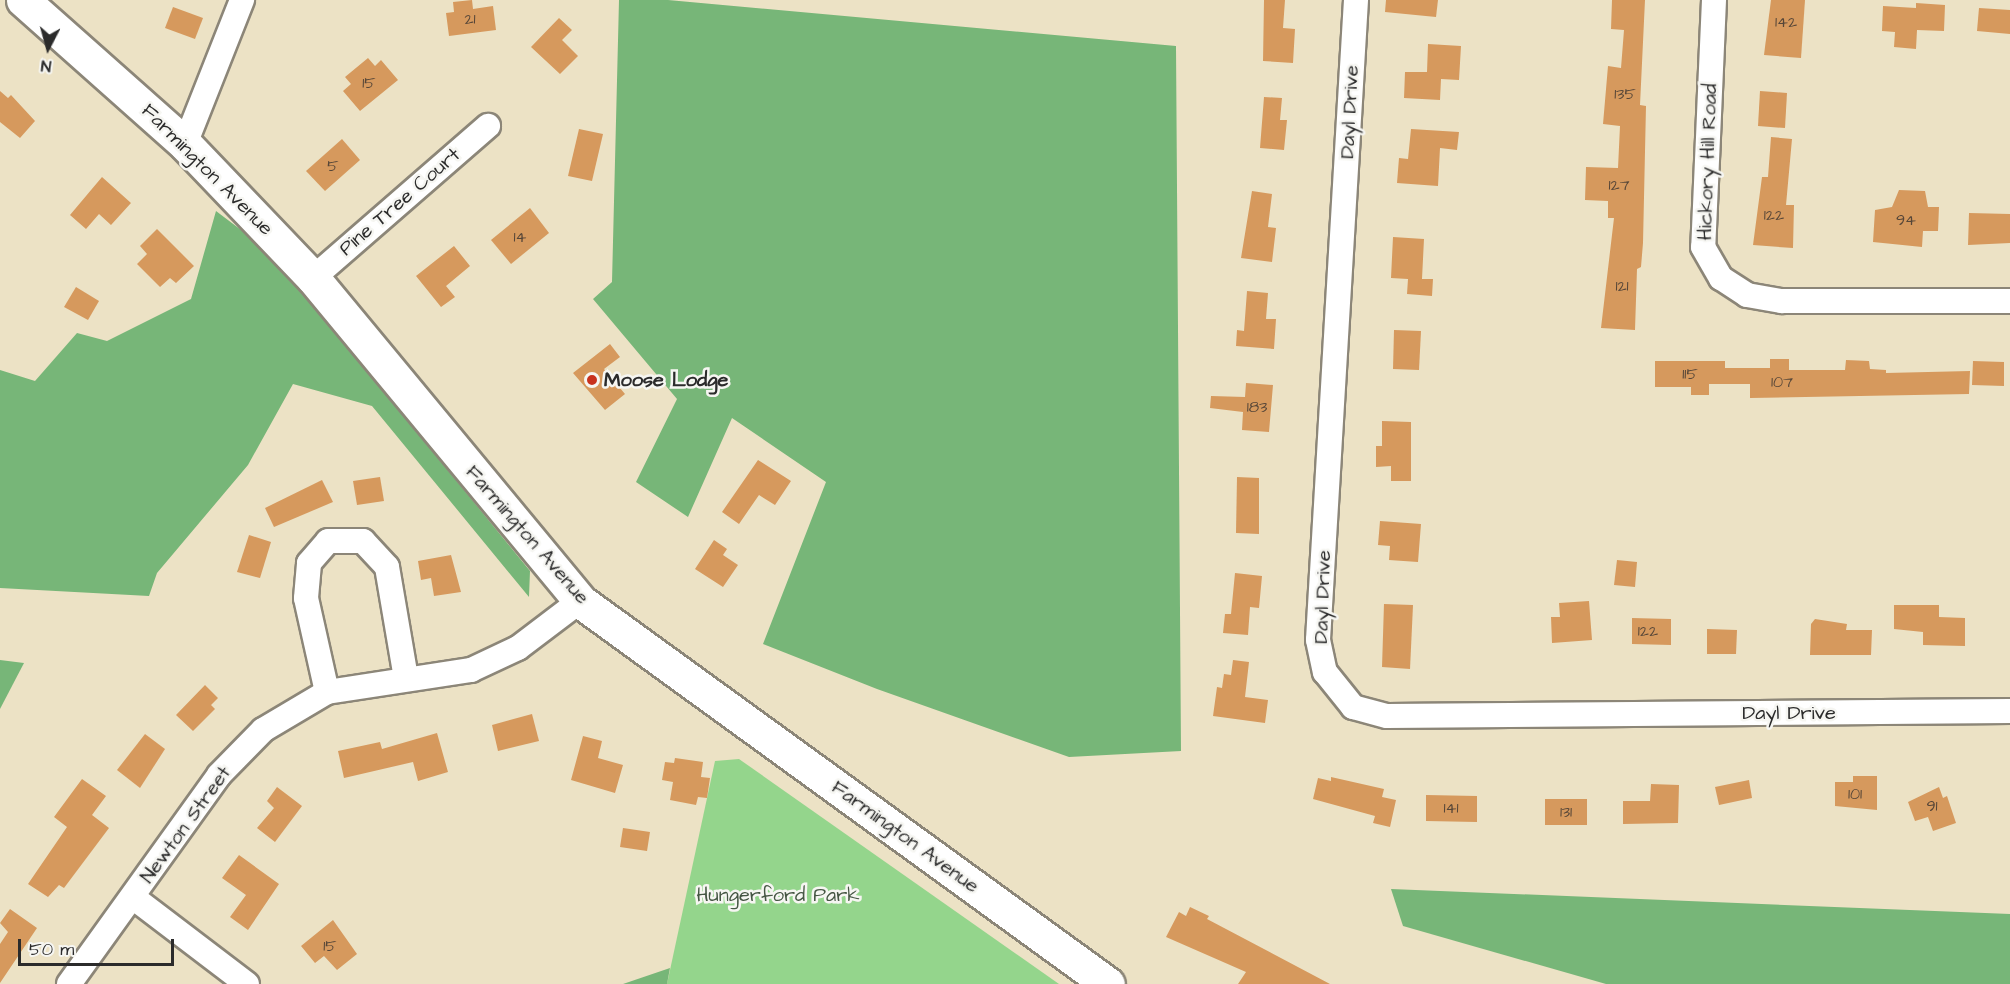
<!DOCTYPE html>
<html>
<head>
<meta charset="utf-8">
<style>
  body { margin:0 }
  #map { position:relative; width:2010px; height:984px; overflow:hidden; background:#ece2c5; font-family:"Architects Daughter",sans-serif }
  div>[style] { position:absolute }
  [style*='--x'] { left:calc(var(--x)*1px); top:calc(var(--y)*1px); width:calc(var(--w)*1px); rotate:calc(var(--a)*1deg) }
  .green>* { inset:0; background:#94d58c }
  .forest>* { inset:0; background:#77b678 }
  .building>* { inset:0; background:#d6995d }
  .roads { filter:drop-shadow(2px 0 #8c8678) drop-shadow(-2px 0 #8c8678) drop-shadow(0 2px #8c8678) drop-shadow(0 -2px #8c8678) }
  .street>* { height:24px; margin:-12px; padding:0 12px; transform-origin:12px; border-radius:12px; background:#fff }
  .secondary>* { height:33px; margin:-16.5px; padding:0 16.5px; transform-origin:16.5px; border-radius:16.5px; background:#fff }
  .dots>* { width:16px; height:16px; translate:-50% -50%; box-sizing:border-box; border:3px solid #f6f6f2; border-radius:50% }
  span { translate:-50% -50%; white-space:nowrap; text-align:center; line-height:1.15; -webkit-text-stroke:5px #f6f6f2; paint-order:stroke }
  .number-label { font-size:16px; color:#564638 }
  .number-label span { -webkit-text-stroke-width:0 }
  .street-label { font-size:20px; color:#2b2b2b }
  .poi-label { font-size:20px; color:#2b2b2b; font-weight:700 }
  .left { translate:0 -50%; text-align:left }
  .park-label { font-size:20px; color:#455643 }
  .north { position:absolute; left:18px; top:18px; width:60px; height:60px; -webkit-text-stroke:4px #f6f6f2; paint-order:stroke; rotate:186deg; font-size:16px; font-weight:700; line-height:24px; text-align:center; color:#2b2b2b }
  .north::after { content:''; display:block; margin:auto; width:21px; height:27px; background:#2b2b2b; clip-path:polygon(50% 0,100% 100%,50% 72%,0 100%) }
  .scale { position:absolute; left:18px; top:939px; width:156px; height:27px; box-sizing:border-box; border:3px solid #2b2b2b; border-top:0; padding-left:8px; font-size:18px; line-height:21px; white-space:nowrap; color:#2b2b2b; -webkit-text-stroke:4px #f6f6f2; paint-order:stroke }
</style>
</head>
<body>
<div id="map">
  <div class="green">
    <div style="clip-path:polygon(739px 759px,1059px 984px,667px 984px,715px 761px)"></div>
  </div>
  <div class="forest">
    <div style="clip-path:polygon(619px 0,668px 0,1176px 46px,1181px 751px,1069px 757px,877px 689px,763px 644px,826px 482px,732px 418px,688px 517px,636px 482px,677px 399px,593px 299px,612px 282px)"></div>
    <div style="clip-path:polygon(216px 211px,270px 252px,530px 571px,529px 597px,372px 406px,293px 384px,248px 465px,157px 573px,149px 596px,0 588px,0 370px,35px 381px,77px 333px,107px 341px,191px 299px)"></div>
    <div style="clip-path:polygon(0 660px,24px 663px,0 709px)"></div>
    <div style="clip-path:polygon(1391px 889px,2010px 914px,2010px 984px,1606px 984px,1403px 926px)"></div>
    <div style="clip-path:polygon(670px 968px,667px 984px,623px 984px)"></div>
  </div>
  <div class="building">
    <div style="clip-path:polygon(472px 0,473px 9px,493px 6px,496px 30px,449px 36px,446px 13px,454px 12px,453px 2px)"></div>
    <div style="clip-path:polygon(1264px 0,1285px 0,1283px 28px,1295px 29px,1293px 63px,1263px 61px)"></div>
    <div style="clip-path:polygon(1386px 0,1438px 0,1436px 17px,1385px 12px)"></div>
    <div style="clip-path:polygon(1612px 0,1645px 0,1640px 105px,1646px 106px,1643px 243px,1641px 267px,1637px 269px,1635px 330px,1601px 328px,1614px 218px,1608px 218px,1608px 201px,1585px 200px,1586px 167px,1618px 168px,1620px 126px,1603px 124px,1608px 66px,1621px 68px,1624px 30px,1611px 29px)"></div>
    <div style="clip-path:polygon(1771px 0,1805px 0,1801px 58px,1764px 55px)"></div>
    <div style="clip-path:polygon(1916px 3px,1945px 5px,1944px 31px,1917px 30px,1916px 49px,1894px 47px,1895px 32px,1882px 31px,1883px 6px,1916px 8px)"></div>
    <div style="clip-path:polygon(173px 7px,203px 18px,195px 39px,165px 28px)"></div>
    <div style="clip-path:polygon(1979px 8px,2010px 10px,2010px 34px,1977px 31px)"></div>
    <div style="clip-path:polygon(559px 18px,572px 30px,562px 40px,578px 56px,560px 74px,531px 47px)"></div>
    <div style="clip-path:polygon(1428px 44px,1461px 46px,1459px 80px,1441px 79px,1440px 100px,1404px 98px,1405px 72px,1427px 72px)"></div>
    <div style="clip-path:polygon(368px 58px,375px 66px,381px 60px,398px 80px,360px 111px,343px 91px,351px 84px,345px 77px)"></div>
    <div style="clip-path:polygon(0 91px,8px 98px,11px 95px,35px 121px,20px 138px,0 122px)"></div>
    <div style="clip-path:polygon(1760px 91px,1787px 93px,1785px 128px,1758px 126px)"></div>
    <div style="clip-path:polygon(1264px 97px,1282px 98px,1280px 120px,1287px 120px,1284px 150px,1260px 148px)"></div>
    <div style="clip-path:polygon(579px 129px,603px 134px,592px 181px,568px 176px)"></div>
    <div style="clip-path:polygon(1411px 129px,1459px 132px,1457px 150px,1440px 148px,1438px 186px,1397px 183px,1399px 158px,1408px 159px)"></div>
    <div style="clip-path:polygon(1771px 137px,1792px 139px,1786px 205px,1794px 205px,1793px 248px,1753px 245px,1762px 177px,1768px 177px)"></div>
    <div style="clip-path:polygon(342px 139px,360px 160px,325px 191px,306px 171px)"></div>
    <div style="clip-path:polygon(102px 177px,131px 203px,111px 225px,99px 214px,86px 229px,70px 215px)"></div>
    <div style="clip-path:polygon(1899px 190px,1925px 191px,1928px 207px,1939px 207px,1938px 231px,1923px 231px,1922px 247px,1873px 242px,1875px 210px,1892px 207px)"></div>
    <div style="clip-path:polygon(1252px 191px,1272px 194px,1268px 227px,1276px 228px,1272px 262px,1241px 258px)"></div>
    <div style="clip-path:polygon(530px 208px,549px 233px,511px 264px,491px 240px)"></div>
    <div style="clip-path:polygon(1969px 213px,2010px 214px,2010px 243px,1968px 245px)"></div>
    <div style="clip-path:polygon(157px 229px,194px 266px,176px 283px,170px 278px,160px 287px,137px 264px,147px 254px,140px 246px)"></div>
    <div style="clip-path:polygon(1393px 237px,1424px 239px,1422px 279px,1433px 279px,1432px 296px,1407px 294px,1408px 279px,1391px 278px)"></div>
    <div style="clip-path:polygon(454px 246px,470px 266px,446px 286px,455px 297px,441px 307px,416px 276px)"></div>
    <div style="clip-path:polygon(76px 287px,99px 301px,88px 320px,64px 307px)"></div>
    <div style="clip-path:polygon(1247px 291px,1268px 293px,1266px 319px,1276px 319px,1274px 349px,1236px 346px,1237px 330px,1244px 331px)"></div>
    <div style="clip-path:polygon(1394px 330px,1421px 331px,1419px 370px,1393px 369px)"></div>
    <div style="clip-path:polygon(610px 344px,620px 357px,604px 369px,625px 394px,605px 410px,573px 373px)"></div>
    <div style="clip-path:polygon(1770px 359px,1789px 359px,1789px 370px,1845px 370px,1846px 360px,1869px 361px,1870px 369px,1886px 370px,1886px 373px,1970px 371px,1969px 394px,1750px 398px,1750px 384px,1709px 384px,1709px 395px,1691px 395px,1691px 387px,1655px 387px,1655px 361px,1725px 361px,1725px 368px,1770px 368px)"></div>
    <div style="clip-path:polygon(1973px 361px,2004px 362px,2004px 386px,1972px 385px)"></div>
    <div style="clip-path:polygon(1246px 383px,1273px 385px,1269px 432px,1242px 430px,1243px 412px,1210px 408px,1211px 396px,1245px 397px)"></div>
    <div style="clip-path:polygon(1382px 421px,1411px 422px,1411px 481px,1391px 481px,1391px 466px,1376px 467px,1376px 446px,1382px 446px)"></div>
    <div style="clip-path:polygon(758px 460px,791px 481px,775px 505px,759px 495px,739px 524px,722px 512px)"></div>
    <div style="clip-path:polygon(380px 477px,384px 501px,357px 505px,353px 481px)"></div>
    <div style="clip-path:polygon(1237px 477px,1259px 478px,1259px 534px,1236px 533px)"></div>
    <div style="clip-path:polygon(322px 480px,333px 502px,274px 527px,265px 508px)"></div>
    <div style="clip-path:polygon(1380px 521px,1421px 524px,1418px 562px,1389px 560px,1390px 546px,1378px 545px)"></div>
    <div style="clip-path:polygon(249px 535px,271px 542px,260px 578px,237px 572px)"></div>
    <div style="clip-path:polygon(714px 540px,727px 549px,723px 555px,738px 565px,723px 587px,695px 569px)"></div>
    <div style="clip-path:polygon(451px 555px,461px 592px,434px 596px,431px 578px,421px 580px,418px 561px)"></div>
    <div style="clip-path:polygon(1617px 560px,1637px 562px,1635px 587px,1614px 585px)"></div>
    <div style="clip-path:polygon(1235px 573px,1262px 576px,1259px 608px,1250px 607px,1248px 635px,1223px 633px,1225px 614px,1231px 614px)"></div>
    <div style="clip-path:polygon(1589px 601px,1592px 640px,1552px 643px,1551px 617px,1560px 617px,1559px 603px)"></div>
    <div style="clip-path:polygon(1384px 604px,1413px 605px,1410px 669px,1382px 667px)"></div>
    <div style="clip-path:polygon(1894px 605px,1939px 605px,1939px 617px,1965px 618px,1965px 646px,1923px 645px,1923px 632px,1894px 629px)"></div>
    <div style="clip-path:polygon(1632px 618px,1671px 619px,1671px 645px,1632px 644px)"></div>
    <div style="clip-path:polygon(1815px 619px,1847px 624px,1846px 630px,1872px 630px,1871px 655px,1810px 655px,1811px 624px)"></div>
    <div style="clip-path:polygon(1707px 629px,1737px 630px,1736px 654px,1707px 654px)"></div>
    <div style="clip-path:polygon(1233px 660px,1249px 662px,1245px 697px,1268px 700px,1265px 723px,1213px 716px,1217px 687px,1222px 688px,1224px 674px,1231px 675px)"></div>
    <div style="clip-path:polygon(205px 685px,218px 698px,211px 705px,215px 709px,193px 731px,176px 715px)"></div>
    <div style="clip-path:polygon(532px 714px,539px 741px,498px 751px,492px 725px)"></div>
    <div style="clip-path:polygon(437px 733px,448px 772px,418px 781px,413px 762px,344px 778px,338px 751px,380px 742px,382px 749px)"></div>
    <div style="clip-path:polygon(145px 734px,165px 749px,140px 788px,117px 770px)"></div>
    <div style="clip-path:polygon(583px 736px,602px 741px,598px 758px,623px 765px,615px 793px,571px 780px)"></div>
    <div style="clip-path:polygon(675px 758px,703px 762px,701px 777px,710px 778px,707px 798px,698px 797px,696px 805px,670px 800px,673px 782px,662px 780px,665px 762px,674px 763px)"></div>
    <div style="clip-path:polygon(1853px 776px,1877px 776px,1877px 810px,1835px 806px,1835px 782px,1853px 782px)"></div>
    <div style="clip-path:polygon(1331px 777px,1384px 789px,1382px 797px,1396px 800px,1390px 827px,1373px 823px,1375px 816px,1313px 799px,1318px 778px,1331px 781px)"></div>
    <div style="clip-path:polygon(82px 779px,106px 796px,92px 815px,109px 828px,64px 888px,59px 885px,48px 897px,28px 884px,67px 827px,54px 817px)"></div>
    <div style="clip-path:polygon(1749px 780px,1752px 798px,1719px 805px,1715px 787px)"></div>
    <div style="clip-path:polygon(1651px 784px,1679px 785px,1678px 823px,1623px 824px,1623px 801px,1650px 801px)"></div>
    <div style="clip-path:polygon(277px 787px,302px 806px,275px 842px,257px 828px,274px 808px,267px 801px)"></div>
    <div style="clip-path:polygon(1939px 787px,1943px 798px,1947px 796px,1956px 823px,1933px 831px,1928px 817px,1915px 821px,1908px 802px)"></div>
    <div style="clip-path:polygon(1426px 795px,1477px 796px,1477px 822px,1426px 821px)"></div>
    <div style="clip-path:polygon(1545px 799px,1587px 799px,1587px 825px,1545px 825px)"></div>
    <div style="clip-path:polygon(623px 828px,650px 832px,647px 851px,620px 847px)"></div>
    <div style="clip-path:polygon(239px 855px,279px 884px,248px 930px,230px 917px,246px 895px,222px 878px)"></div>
    <div style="clip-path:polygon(1190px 907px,1209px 916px,1207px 919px,1330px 984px,1238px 984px,1246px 972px,1166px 937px,1179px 912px,1186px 916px)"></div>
    <div style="clip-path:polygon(10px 909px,37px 928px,0 983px,0 944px,8px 932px,0 923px)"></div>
    <div style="clip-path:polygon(333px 920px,357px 954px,337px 970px,324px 956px,315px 963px,301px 946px)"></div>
  </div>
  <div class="roads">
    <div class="street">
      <div style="--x:1356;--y:0;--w:641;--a:93.4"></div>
      <div style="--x:1318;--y:640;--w:33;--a:78"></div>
      <div style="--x:1325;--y:672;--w:45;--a:51.3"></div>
      <div style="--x:1353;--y:707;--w:35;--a:15"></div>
      <div style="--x:1387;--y:716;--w:623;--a:-0.46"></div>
      <div style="--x:1714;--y:0;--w:247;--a:92.5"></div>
      <div style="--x:1703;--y:247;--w:36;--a:60"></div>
      <div style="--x:1721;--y:278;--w:31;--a:33"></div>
      <div style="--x:1747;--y:295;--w:36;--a:10"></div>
      <div style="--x:1782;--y:301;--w:228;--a:0"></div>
      <div style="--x:185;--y:144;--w:155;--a:-68.4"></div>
      <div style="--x:313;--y:278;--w:232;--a:-41"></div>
      <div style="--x:327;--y:692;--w:96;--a:-102.6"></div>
      <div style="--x:306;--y:598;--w:35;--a:-85"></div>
      <div style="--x:309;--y:563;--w:29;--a:-49"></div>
      <div style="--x:328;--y:541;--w:35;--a:0"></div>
      <div style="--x:363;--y:541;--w:35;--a:47"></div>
      <div style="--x:387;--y:567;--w:113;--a:80.3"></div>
      <div style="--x:134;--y:898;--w:142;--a:37.3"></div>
      <div style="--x:69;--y:984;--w:257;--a:-54.3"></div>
      <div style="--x:219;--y:775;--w:63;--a:-45.6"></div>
      <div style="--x:263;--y:730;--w:74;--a:-30.7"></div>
      <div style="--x:327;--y:692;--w:146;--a:-8.7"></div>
      <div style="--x:471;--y:670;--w:52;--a:-25.1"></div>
      <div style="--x:518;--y:648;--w:78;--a:-37.2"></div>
    </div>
    <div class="secondary">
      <div style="--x:23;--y:0;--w:217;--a:41.6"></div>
      <div style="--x:185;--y:144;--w:185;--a:46.3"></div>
      <div style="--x:313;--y:278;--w:419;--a:50.4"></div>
      <div style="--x:580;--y:601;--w:652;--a:35.96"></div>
    </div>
  </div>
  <div class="dots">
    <div style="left:592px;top:380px;background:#c8321e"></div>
  </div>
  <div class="number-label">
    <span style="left:470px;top:19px">21</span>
    <span style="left:1786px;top:22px">142</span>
    <span style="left:369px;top:83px">15</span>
    <span style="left:1625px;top:94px">135</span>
    <span style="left:333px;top:166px">5</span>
    <span style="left:1619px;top:185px">127</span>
    <span style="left:1774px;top:215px">122</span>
    <span style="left:1906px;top:220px">94</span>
    <span style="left:520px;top:237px">14</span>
    <span style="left:1622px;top:286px">121</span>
    <span style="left:1690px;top:374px">115</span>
    <span style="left:1782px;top:382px">107</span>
    <span style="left:1257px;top:407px">183</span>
    <span style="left:1648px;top:631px">122</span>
    <span style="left:1855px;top:794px">101</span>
    <span style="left:1932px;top:806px">91</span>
    <span style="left:1451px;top:808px">141</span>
    <span style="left:1566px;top:812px">131</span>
    <span style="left:330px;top:946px">15</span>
  </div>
  <div class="street-label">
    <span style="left:1350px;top:112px;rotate:-87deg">Dayl Drive</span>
    <span style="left:1708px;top:162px;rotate:-88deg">Hickory Hill Road</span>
    <span style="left:207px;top:170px;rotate:45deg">Farmington Avenue</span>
    <span style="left:400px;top:202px;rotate:-41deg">Pine Tree Court</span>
    <span style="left:527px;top:535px;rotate:49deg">Farmington Avenue</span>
    <span style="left:1323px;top:597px;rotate:-88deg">Dayl Drive</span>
    <span style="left:1789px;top:713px">Dayl Drive</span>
    <span style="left:186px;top:825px;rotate:-54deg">Newton Street</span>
    <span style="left:905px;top:837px;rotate:36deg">Farmington Avenue</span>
  </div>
  <div class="poi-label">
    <span class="left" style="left:604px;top:380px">Moose Lodge</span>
  </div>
  <div class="park-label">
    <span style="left:778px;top:895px">Hungerford Park</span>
  </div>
  <div class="north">N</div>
  <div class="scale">50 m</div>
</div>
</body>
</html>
